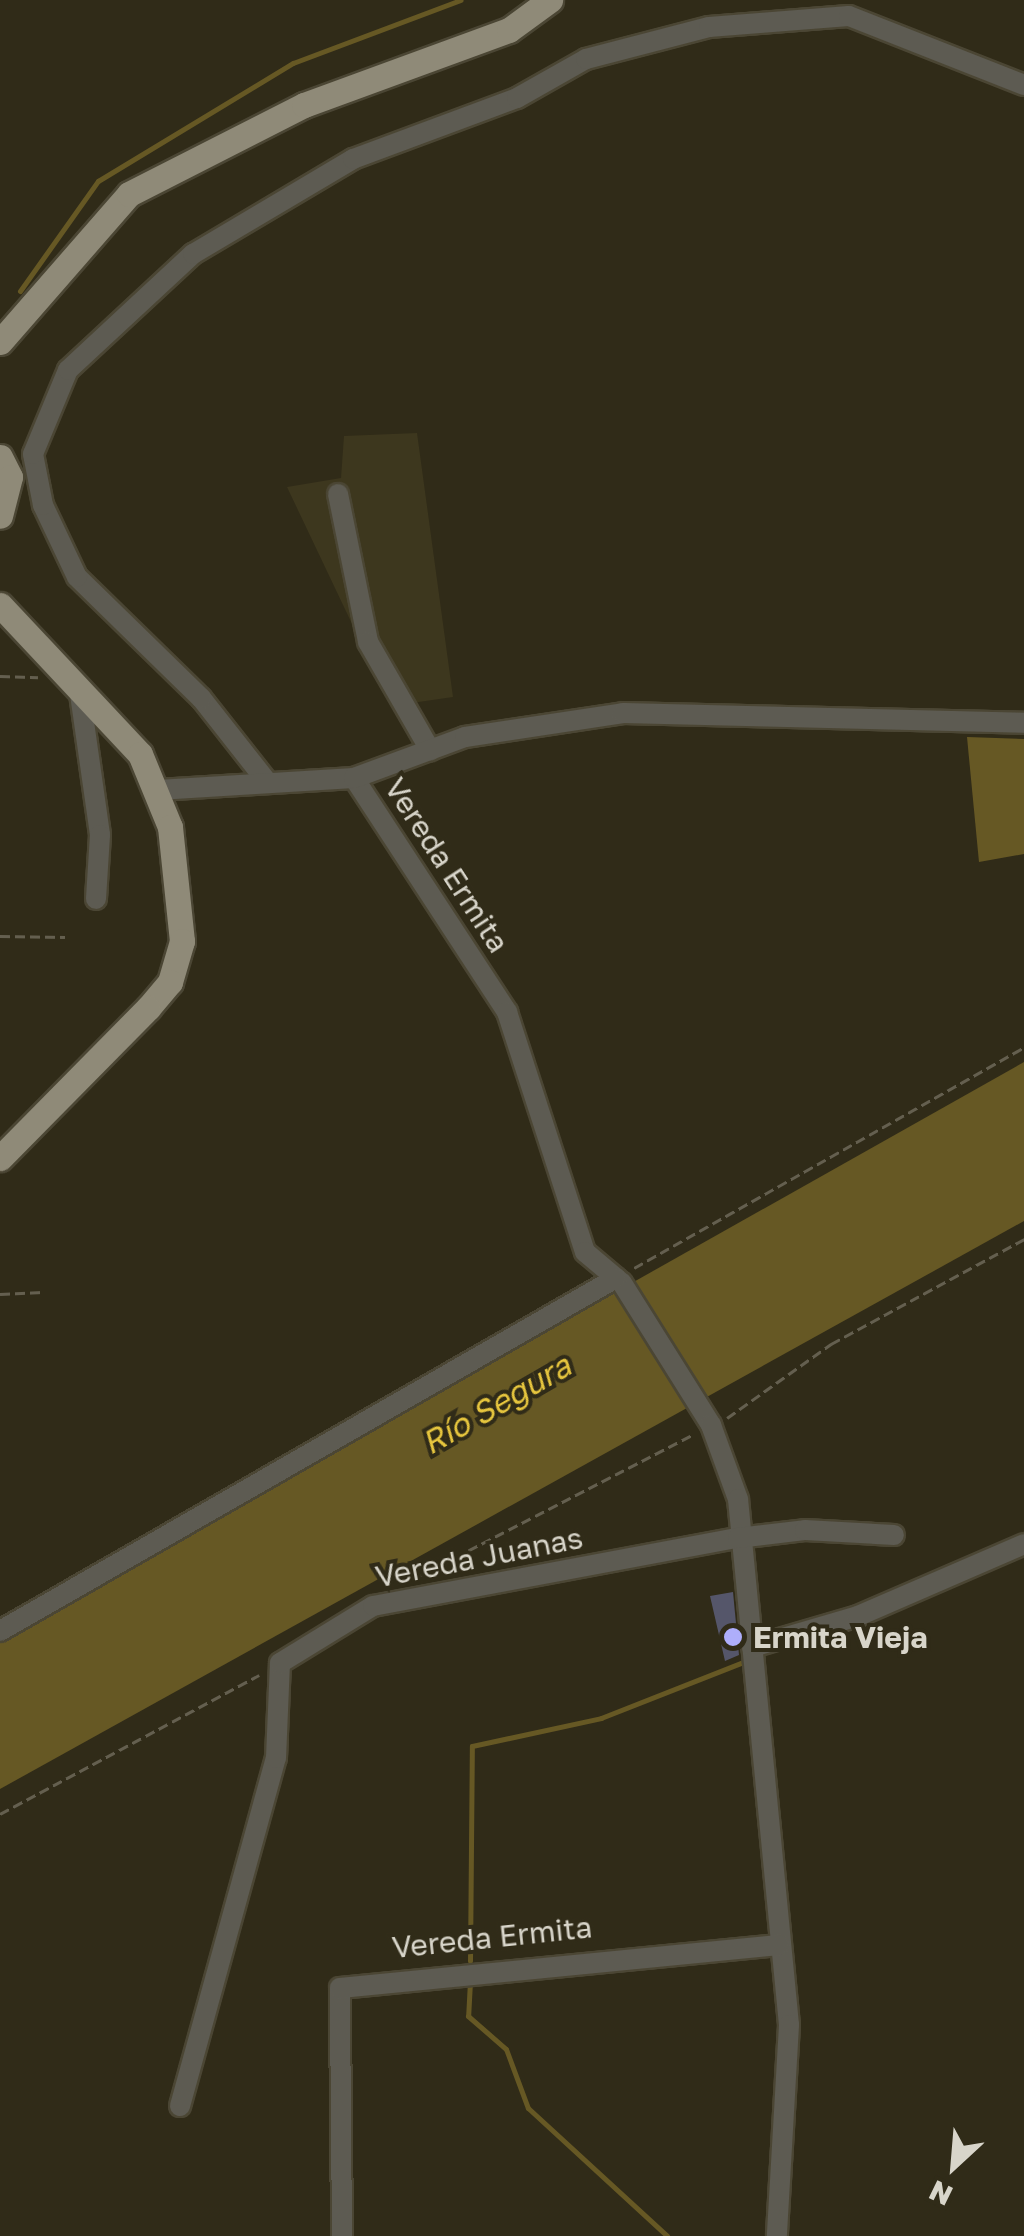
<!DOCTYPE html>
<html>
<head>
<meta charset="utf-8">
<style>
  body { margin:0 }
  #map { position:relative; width:1024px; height:2236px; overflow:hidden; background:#302b18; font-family:"Golos Text",sans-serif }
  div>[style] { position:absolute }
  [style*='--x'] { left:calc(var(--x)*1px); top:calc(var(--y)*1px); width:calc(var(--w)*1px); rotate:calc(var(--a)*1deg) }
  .built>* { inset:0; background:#3d371e }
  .water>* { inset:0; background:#665824 }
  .stream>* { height:5px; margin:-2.5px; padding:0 2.5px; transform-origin:2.5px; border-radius:2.5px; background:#665824 }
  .building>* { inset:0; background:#55566a }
  .path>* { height:2.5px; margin-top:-1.25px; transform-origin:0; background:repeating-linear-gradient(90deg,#645f4f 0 10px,transparent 0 15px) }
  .roads { filter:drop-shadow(2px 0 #4b4634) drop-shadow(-2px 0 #4b4634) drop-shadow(0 2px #4b4634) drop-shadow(0 -2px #4b4634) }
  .minor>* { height:20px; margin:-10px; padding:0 10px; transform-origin:10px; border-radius:10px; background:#5d5b52 }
  .major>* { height:25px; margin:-12.5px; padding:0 12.5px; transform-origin:12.5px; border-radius:12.5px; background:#8f8a78 }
  .dots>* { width:28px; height:28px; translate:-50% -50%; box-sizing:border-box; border:5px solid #302b18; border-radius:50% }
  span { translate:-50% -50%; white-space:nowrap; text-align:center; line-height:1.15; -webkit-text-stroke:8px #302b18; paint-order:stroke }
  .street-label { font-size:30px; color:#d8d5ca }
  .poi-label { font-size:30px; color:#d8d5ca; font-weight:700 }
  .left { translate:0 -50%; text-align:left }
  .water-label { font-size:32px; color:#e7c63e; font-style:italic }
  .north { position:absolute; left:904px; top:2116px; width:100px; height:100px; -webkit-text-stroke:8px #302b18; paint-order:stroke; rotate:206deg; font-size:28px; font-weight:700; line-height:40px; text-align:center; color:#d8d5ca }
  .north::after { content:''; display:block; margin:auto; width:35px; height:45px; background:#d8d5ca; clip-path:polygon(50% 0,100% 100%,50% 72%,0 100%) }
</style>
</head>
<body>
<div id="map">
  <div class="built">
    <div style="clip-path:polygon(417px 433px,453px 697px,391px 706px,287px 487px,341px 478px,344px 436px)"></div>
  </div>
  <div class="water">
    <div style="clip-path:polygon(967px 737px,1024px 739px,1024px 854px,979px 862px)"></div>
    <div style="clip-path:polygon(1024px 1062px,1024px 1221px,0 1789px,0 1639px)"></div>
  </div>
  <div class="stream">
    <div style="--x:20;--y:291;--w:135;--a:-54.7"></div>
    <div style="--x:98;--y:181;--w:228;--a:-31.2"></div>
    <div style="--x:293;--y:63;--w:179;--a:-20.6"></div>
    <div style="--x:470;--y:1961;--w:215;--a:-89.5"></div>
    <div style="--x:472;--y:1746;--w:132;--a:-12.2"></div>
    <div style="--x:601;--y:1718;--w:156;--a:-21.5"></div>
    <div style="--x:470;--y:1981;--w:35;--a:93"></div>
    <div style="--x:468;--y:2016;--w:50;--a:41"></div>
    <div style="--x:506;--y:2049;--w:63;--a:69.6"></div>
    <div style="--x:528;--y:2108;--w:189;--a:42.6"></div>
  </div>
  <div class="building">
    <div style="clip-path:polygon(733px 1592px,739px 1655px,725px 1661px,710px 1596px)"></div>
  </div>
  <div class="path">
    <div style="--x:0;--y:676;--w:38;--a:2"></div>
    <div style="--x:0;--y:936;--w:65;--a:0.9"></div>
    <div style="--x:634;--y:1268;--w:448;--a:-29.5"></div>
    <div style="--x:0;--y:1294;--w:43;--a:-2.7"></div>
    <div style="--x:727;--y:1418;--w:128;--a:-35.4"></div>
    <div style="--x:831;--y:1344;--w:220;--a:-28.5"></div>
    <div style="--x:415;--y:1578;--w:312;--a:-27.3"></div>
    <div style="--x:0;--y:1814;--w:294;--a:-28.2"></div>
  </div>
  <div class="roads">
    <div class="minor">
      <div style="--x:338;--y:494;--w:151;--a:78.5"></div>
      <div style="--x:368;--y:642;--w:125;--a:60.1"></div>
      <div style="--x:79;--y:687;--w:149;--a:81.9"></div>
      <div style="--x:100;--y:835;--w:64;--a:93.6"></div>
      <div style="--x:354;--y:778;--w:280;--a:56.8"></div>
      <div style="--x:507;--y:1012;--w:252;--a:72"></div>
      <div style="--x:585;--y:1252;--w:48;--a:40"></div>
      <div style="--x:622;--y:1283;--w:168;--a:57.9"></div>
      <div style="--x:711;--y:1425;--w:79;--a:70"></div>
      <div style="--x:738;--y:1499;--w:528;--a:84.46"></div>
      <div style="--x:789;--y:2025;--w:211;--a:93.3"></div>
      <div style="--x:268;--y:783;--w:108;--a:-128.2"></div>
      <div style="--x:201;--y:698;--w:173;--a:-135.7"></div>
      <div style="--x:77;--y:577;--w:80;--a:-115.3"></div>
      <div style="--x:43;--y:505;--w:52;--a:-101.1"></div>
      <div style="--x:33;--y:454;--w:91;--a:-67.4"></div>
      <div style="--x:68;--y:370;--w:171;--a:-42.9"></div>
      <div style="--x:193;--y:254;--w:186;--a:-30.7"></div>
      <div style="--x:353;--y:159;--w:175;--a:-20.4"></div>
      <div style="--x:517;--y:98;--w:79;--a:-29.5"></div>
      <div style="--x:586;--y:59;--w:127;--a:-14.6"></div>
      <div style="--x:709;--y:27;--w:140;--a:-4.5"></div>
      <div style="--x:849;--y:16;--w:188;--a:21.5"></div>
      <div style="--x:158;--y:790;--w:196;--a:-3.5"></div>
      <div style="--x:354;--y:778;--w:118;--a:-20.3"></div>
      <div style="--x:465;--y:737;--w:160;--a:-8.6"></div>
      <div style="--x:623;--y:713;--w:401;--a:1.4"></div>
      <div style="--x:0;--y:1631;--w:710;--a:-29.81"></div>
      <div style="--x:752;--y:1647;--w:110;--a:-16.3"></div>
      <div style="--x:858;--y:1616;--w:181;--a:-23.4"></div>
      <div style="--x:180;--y:2106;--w:361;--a:-74.6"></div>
      <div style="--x:276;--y:1758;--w:95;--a:-87.6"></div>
      <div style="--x:280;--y:1663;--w:109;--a:-31.5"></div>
      <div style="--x:373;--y:1606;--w:371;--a:-10.6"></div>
      <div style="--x:738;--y:1538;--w:67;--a:-6.8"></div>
      <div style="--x:805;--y:1530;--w:89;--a:3.2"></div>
      <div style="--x:342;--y:2236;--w:248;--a:-90.5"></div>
      <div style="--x:340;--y:1988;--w:441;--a:-5.6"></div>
    </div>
    <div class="major">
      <div style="--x:0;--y:342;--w:196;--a:-48.9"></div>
      <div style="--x:129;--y:194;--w:196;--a:-27"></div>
      <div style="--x:304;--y:105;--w:218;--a:-20.1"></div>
      <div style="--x:509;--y:30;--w:51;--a:-36.2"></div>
      <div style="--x:0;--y:457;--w:22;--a:63"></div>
      <div style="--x:10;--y:477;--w:40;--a:104.4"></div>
      <div style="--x:0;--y:605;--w:204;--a:46.8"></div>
      <div style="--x:140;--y:754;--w:79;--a:67.7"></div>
      <div style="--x:170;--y:827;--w:115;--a:84"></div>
      <div style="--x:182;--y:941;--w:43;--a:106.3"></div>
      <div style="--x:170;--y:982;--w:34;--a:130"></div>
      <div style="--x:148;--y:1008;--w:211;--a:134.6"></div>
    </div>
  </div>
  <div class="dots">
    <div style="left:733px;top:1637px;background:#aeaefb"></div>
  </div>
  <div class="street-label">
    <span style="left:447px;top:865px;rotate:57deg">Vereda Ermita</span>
    <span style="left:479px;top:1557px;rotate:-11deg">Vereda Juanas</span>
    <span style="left:492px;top:1937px;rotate:-6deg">Vereda Ermita</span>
  </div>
  <div class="poi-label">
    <span class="left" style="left:753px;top:1637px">Ermita Vieja</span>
  </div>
  <div class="water-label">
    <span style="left:496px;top:1404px;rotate:-30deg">Río Segura</span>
  </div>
  <div class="north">N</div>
</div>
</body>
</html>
